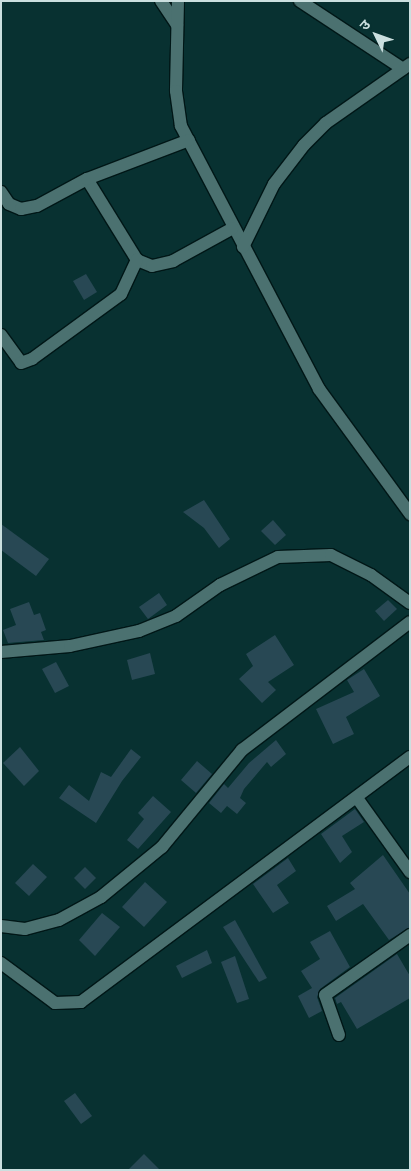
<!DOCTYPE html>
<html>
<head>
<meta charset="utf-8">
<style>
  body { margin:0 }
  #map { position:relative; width:411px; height:1171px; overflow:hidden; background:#083131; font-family:Manrope,"Noto Sans Devanagari",sans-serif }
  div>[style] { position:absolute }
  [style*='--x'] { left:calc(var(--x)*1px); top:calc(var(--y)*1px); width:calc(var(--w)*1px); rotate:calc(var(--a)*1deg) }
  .building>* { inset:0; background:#284854 }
  .roads { filter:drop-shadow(1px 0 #001717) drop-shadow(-1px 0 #001717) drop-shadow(0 1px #001717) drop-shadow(0 -1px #001717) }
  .street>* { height:12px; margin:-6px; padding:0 6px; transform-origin:6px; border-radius:6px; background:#4b7170 }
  span { translate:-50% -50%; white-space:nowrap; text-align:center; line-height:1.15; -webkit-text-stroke:4px #083131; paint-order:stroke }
  .frame { position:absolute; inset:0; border:2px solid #cbdfdf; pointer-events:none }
  .north { position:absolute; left:351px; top:10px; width:50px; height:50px; -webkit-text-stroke:4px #083131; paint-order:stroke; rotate:312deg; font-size:14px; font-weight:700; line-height:20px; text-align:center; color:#cbdfdf }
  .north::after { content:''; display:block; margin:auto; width:18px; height:22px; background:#cbdfdf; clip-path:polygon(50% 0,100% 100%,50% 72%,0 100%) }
</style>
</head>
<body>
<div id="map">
  <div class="building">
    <div style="clip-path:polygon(86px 274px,97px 292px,84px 300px,73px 281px)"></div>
    <div style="clip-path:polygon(204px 500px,230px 539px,219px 548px,204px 528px,183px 512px)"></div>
    <div style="clip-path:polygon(273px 520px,286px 535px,275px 545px,261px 531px)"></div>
    <div style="clip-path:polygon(1px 524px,49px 559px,36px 576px,1px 550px)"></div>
    <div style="clip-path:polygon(159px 593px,167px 605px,148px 619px,139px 607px)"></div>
    <div style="clip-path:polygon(388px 600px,397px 609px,384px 621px,375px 611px)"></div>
    <div style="clip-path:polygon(29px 602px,34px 615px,40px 613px,46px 630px,41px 632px,44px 640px,8px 643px,3px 630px,16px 625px,10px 609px)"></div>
    <div style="clip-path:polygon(275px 635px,294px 665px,268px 682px,276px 690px,262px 703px,239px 679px,253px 666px,246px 654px)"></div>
    <div style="clip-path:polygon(150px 653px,155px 674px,132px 680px,127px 660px)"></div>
    <div style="clip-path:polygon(56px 662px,69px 686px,55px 693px,42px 669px)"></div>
    <div style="clip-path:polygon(364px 669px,380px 696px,346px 717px,354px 734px,333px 744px,316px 709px,354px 692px,347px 680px)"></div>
    <div style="clip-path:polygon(276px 740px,286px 754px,271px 767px,267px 762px,244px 789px,240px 798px,246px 803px,237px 814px,227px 806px,221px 813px,209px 803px,224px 784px,228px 788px,249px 763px)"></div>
    <div style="clip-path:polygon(20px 747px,39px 771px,24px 786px,3px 763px)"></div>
    <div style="clip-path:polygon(131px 749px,141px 757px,122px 781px,96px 823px,59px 798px,69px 785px,89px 801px,101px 772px,111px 777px)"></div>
    <div style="clip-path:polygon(197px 761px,212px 774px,196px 793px,181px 780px)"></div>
    <div style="clip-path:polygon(153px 796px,171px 812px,138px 849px,127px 840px,144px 819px,138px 813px)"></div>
    <div style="clip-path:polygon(355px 809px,364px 822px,342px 836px,352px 852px,340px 863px,321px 834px)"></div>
    <div style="clip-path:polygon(383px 855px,410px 894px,410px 927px,389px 940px,363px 904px,336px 921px,327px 906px,355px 889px,350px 883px)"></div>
    <div style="clip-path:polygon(288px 858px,296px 871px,277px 885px,289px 903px,273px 913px,253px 884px)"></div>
    <div style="clip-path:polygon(33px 864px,47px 877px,29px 896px,15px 883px)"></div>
    <div style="clip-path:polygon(85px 867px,96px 878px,85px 889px,74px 878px)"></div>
    <div style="clip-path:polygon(145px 882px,167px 902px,144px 927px,122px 907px)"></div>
    <div style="clip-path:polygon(102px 913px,120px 927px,95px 956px,79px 940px)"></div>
    <div style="clip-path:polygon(235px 920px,267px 978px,259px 982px,223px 927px)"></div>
    <div style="clip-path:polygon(330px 931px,350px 967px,320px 989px,317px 997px,322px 1011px,309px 1018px,298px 996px,312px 988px,301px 971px,320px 959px,310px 942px)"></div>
    <div style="clip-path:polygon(207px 950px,212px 963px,182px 978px,176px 966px)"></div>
    <div style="clip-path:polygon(397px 954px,410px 976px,410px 998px,357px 1029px,341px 1002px,337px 1004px,335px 998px)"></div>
    <div style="clip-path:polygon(235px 956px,249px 999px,237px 1003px,221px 962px)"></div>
    <div style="clip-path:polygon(75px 1093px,92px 1116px,81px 1124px,64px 1101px)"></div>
    <div style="clip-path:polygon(144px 1154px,160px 1170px,128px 1170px)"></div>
  </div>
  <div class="roads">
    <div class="street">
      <div style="--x:161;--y:1;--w:29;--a:56"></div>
      <div style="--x:178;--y:1;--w:90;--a:91.3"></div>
      <div style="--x:176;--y:91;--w:35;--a:82"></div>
      <div style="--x:181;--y:126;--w:297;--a:62.3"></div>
      <div style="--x:319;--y:389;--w:155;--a:53.9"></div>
      <div style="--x:300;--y:1;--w:123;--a:33.4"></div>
      <div style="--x:87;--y:179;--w:95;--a:58.3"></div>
      <div style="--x:137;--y:260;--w:16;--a:22"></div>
      <div style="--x:152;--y:266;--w:22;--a:-13"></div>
      <div style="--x:173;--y:261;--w:68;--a:-28.8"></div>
      <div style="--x:1;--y:192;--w:14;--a:56"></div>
      <div style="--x:9;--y:204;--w:13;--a:23"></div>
      <div style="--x:21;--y:209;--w:16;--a:-11"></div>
      <div style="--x:37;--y:206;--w:57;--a:-28.4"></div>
      <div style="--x:87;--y:179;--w:109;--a:-20.9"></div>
      <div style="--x:243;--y:247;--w:70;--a:-63.8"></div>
      <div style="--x:274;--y:184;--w:49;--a:-52.4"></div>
      <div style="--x:304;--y:145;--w:31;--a:-45"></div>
      <div style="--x:326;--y:123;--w:103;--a:-35.1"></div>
      <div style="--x:1;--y:335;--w:34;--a:54"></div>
      <div style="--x:21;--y:363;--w:12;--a:-20"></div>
      <div style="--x:32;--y:359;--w:110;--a:-36.1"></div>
      <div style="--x:121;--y:294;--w:38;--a:-65"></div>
      <div style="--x:1;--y:652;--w:69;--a:-5"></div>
      <div style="--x:70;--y:646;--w:71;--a:-12.3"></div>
      <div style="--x:139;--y:631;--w:40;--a:-22"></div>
      <div style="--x:176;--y:616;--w:54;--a:-35.2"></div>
      <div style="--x:220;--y:585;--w:64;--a:-25.8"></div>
      <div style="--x:278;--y:557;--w:53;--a:-2.2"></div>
      <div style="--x:331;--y:555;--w:45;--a:26.6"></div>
      <div style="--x:371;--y:575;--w:48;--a:35.7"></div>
      <div style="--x:357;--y:798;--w:91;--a:54.4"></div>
      <div style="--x:1;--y:926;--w:24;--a:7"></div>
      <div style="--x:25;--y:929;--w:35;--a:-15"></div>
      <div style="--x:59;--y:920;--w:48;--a:-28.7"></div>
      <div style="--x:101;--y:897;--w:79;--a:-39.3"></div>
      <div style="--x:162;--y:847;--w:126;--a:-50.5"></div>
      <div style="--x:242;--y:750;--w:211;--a:-37.3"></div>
      <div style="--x:1;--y:963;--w:67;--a:36.5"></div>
      <div style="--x:55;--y:1003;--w:26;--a:-2"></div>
      <div style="--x:81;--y:1002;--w:410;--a:-36.7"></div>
      <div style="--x:339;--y:1035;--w:42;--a:-109.3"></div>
      <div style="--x:325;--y:995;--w:104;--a:-35.2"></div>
    </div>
  </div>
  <div class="frame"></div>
  <div class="north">उ</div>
</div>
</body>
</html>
